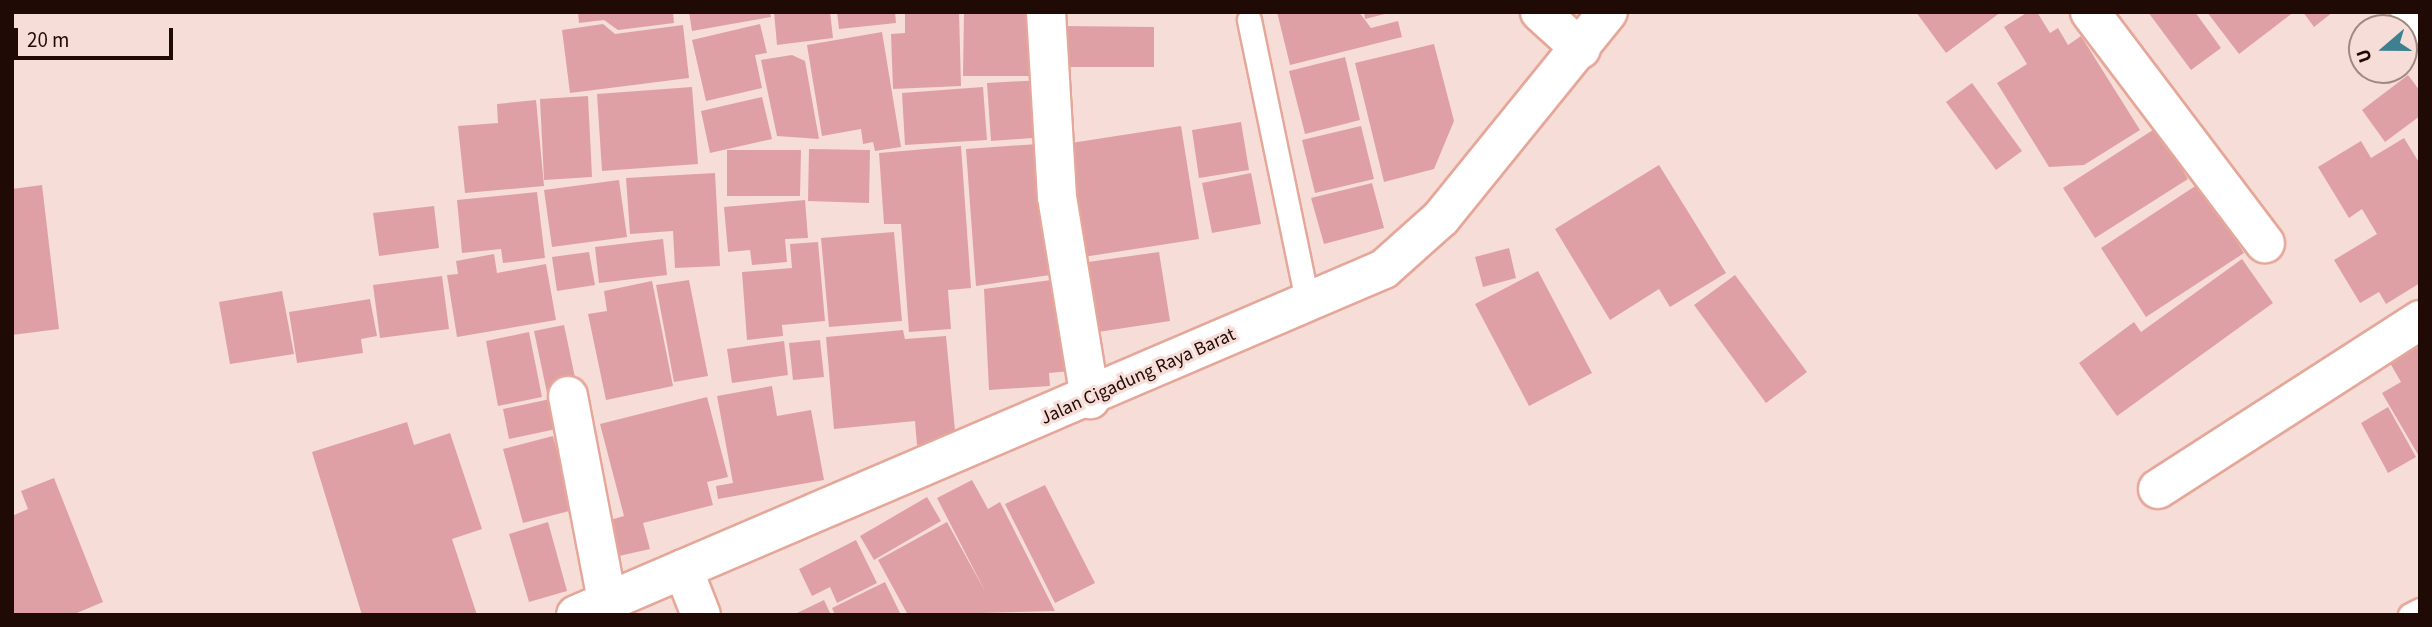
<!DOCTYPE html>
<html>
<head>
<meta charset="utf-8">
<style>
  body { margin:0 }
  #map { position:relative; width:2432px; height:627px; overflow:hidden; background:#f7ddd7; font-family:"Source Sans 3",sans-serif }
  div>[style] { position:absolute }
  [style*='--x'] { left:calc(var(--x)*1px); top:calc(var(--y)*1px); width:calc(var(--w)*1px); rotate:calc(var(--a)*1deg) }
  .building>* { inset:0; background:#dfa0a5 }
  .roads { filter:drop-shadow(2px 0 #e4a799) drop-shadow(-2px 0 #e4a799) drop-shadow(0 2px #e4a799) drop-shadow(0 -2px #e4a799) }
  .service>* { height:23px; margin:-11.5px; padding:0 11.5px; transform-origin:11.5px; border-radius:11.5px; background:#fff }
  .minor>* { height:38px; margin:-19px; padding:0 19px; transform-origin:19px; border-radius:19px; background:#fff }
  .tertiary>* { height:38px; margin:-19px; padding:0 19px; transform-origin:19px; border-radius:19px; background:#fff }
  span { translate:-50% -50%; white-space:nowrap; text-align:center; line-height:1.15; -webkit-text-stroke:6px #f7ddd7; paint-order:stroke }
  .street-label { font-size:19px; color:#1f0a06 }
  .frame { position:absolute; inset:0; border:14px solid #1f0a06; pointer-events:none }
  .north { position:absolute; left:2348px; top:14px; width:70px; height:70px; box-sizing:border-box; background:#f7ddd7; border:2px solid #a18983; border-radius:50%; rotate:250deg; font-size:19px; font-weight:700; line-height:28px; text-align:center; color:#1f0a06 }
  .north::after { content:''; display:block; margin:auto; width:24px; height:32px; background:#3d8190; clip-path:polygon(50% 0,100% 100%,50% 72%,0 100%) }
  .scale { position:absolute; left:14px; top:28px; width:159px; height:32px; box-sizing:border-box; border:4px solid #1f0a06; border-top:0; padding-left:9px; font-size:21px; line-height:24px; white-space:nowrap; color:#1f0a06; -webkit-text-stroke:5px #f7ddd7; paint-order:stroke }
</style>
</head>
<body>
<div id="map">
  <div class="building">
    <div style="clip-path:polygon(578px 12px,673px 12px,674px 23px,618px 30px,604px 20px,579px 23px)"></div>
    <div style="clip-path:polygon(689px 12px,770px 12px,771px 17px,692px 31px)"></div>
    <div style="clip-path:polygon(774px 12px,830px 12px,833px 38px,777px 45px)"></div>
    <div style="clip-path:polygon(837px 12px,895px 12px,896px 23px,839px 29px)"></div>
    <div style="clip-path:polygon(905px 12px,959px 12px,961px 86px,893px 89px,891px 34px,905px 33px)"></div>
    <div style="clip-path:polygon(964px 12px,1035px 12px,1035px 76px,963px 76px)"></div>
    <div style="clip-path:polygon(1277px 12px,1359px 12px,1371px 28px,1398px 21px,1402px 37px,1290px 65px)"></div>
    <div style="clip-path:polygon(1364px 12px,1389px 12px,1389px 13px,1365px 19px)"></div>
    <div style="clip-path:polygon(1916px 12px,2001px 12px,1946px 53px)"></div>
    <div style="clip-path:polygon(2028px 12px,2037px 12px,2050px 33px,2058px 28px,2068px 45px,2081px 36px,2140px 130px,2084px 165px,2049px 167px,1997px 83px,2027px 64px,2004px 27px)"></div>
    <div style="clip-path:polygon(2148px 12px,2195px 12px,2221px 48px,2191px 70px)"></div>
    <div style="clip-path:polygon(2207px 12px,2294px 12px,2239px 54px)"></div>
    <div style="clip-path:polygon(2303px 12px,2333px 12px,2314px 27px)"></div>
    <div style="clip-path:polygon(603px 24px,615px 34px,683px 25px,689px 78px,570px 93px,562px 30px)"></div>
    <div style="clip-path:polygon(760px 24px,767px 53px,755px 55px,762px 88px,706px 101px,692px 40px)"></div>
    <div style="clip-path:polygon(1062px 26px,1154px 27px,1154px 67px,1061px 67px)"></div>
    <div style="clip-path:polygon(882px 32px,901px 147px,875px 151px,873px 142px,863px 144px,861px 129px,822px 136px,807px 45px)"></div>
    <div style="clip-path:polygon(1434px 44px,1454px 121px,1434px 169px,1384px 182px,1355px 63px)"></div>
    <div style="clip-path:polygon(792px 55px,805px 61px,819px 139px,777px 136px,761px 60px)"></div>
    <div style="clip-path:polygon(1345px 57px,1360px 120px,1305px 134px,1289px 71px)"></div>
    <div style="clip-path:polygon(2408px 75px,2420px 91px,2420px 116px,2385px 142px,2362px 110px)"></div>
    <div style="clip-path:polygon(1042px 80px,1046px 137px,991px 141px,987px 83px)"></div>
    <div style="clip-path:polygon(1972px 83px,2022px 151px,1996px 170px,1946px 102px)"></div>
    <div style="clip-path:polygon(692px 87px,698px 164px,602px 171px,597px 94px)"></div>
    <div style="clip-path:polygon(983px 87px,987px 140px,905px 145px,902px 93px)"></div>
    <div style="clip-path:polygon(588px 96px,592px 177px,544px 180px,540px 99px)"></div>
    <div style="clip-path:polygon(762px 97px,772px 139px,710px 153px,701px 111px)"></div>
    <div style="clip-path:polygon(536px 100px,544px 186px,465px 193px,458px 126px,498px 123px,497px 104px)"></div>
    <div style="clip-path:polygon(1241px 122px,1249px 170px,1199px 178px,1192px 130px)"></div>
    <div style="clip-path:polygon(1181px 126px,1199px 239px,1077px 258px,1058px 145px)"></div>
    <div style="clip-path:polygon(1361px 126px,1374px 179px,1315px 193px,1302px 140px)"></div>
    <div style="clip-path:polygon(2156px 128px,2188px 179px,2095px 238px,2063px 188px)"></div>
    <div style="clip-path:polygon(2404px 138px,2420px 164px,2420px 283px,2386px 304px,2379px 292px,2360px 303px,2334px 260px,2377px 234px,2362px 209px,2349px 218px,2318px 167px,2361px 141px,2371px 158px)"></div>
    <div style="clip-path:polygon(1052px 143px,1050px 275px,976px 286px,966px 149px)"></div>
    <div style="clip-path:polygon(961px 146px,971px 288px,948px 290px,951px 329px,909px 332px,901px 224px,884px 224px,879px 153px)"></div>
    <div style="clip-path:polygon(809px 149px,870px 150px,869px 203px,808px 201px)"></div>
    <div style="clip-path:polygon(727px 150px,801px 150px,800px 196px,727px 196px)"></div>
    <div style="clip-path:polygon(1659px 165px,1726px 273px,1670px 307px,1659px 289px,1610px 320px,1555px 229px)"></div>
    <div style="clip-path:polygon(715px 173px,720px 266px,675px 268px,673px 231px,630px 234px,626px 178px)"></div>
    <div style="clip-path:polygon(1251px 173px,1261px 224px,1212px 233px,1202px 183px)"></div>
    <div style="clip-path:polygon(2209px 177px,2237px 218px,2227px 226px,2244px 253px,2146px 317px,2101px 248px)"></div>
    <div style="clip-path:polygon(619px 180px,627px 237px,552px 247px,544px 190px)"></div>
    <div style="clip-path:polygon(1372px 183px,1384px 228px,1324px 244px,1311px 198px)"></div>
    <div style="clip-path:polygon(42px 185px,59px 329px,12px 335px,12px 189px)"></div>
    <div style="clip-path:polygon(537px 192px,545px 258px,503px 263px,501px 249px,462px 253px,457px 200px)"></div>
    <div style="clip-path:polygon(805px 200px,808px 238px,785px 239px,787px 262px,752px 265px,750px 250px,728px 252px,724px 207px)"></div>
    <div style="clip-path:polygon(434px 206px,439px 248px,379px 256px,373px 213px)"></div>
    <div style="clip-path:polygon(894px 232px,902px 321px,829px 327px,821px 238px)"></div>
    <div style="clip-path:polygon(663px 239px,667px 275px,599px 283px,595px 247px)"></div>
    <div style="clip-path:polygon(818px 242px,825px 321px,782px 325px,783px 336px,747px 340px,742px 272px,792px 268px,790px 244px)"></div>
    <div style="clip-path:polygon(1509px 248px,1516px 278px,1483px 287px,1475px 257px)"></div>
    <div style="clip-path:polygon(589px 252px,595px 285px,557px 291px,552px 257px)"></div>
    <div style="clip-path:polygon(1159px 252px,1170px 321px,1085px 334px,1074px 264px)"></div>
    <div style="clip-path:polygon(494px 254px,497px 273px,546px 264px,556px 320px,457px 337px,447px 275px,458px 274px,456px 261px)"></div>
    <div style="clip-path:polygon(2242px 259px,2273px 303px,2117px 416px,2079px 363px,2134px 322px,2141px 332px)"></div>
    <div style="clip-path:polygon(1538px 271px,1592px 373px,1529px 406px,1475px 304px)"></div>
    <div style="clip-path:polygon(1735px 275px,1807px 372px,1766px 403px,1694px 305px)"></div>
    <div style="clip-path:polygon(442px 276px,449px 329px,380px 338px,373px 285px)"></div>
    <div style="clip-path:polygon(1066px 278px,1071px 371px,1049px 373px,1050px 386px,989px 390px,984px 289px)"></div>
    <div style="clip-path:polygon(689px 280px,708px 376px,674px 382px,656px 285px)"></div>
    <div style="clip-path:polygon(652px 281px,673px 386px,606px 400px,588px 314px,607px 311px,604px 291px)"></div>
    <div style="clip-path:polygon(282px 291px,294px 354px,230px 364px,219px 302px)"></div>
    <div style="clip-path:polygon(370px 299px,377px 336px,361px 339px,363px 353px,297px 363px,289px 312px)"></div>
    <div style="clip-path:polygon(564px 325px,577px 387px,547px 393px,534px 331px)"></div>
    <div style="clip-path:polygon(903px 330px,905px 339px,946px 336px,956px 441px,917px 445px,915px 421px,834px 429px,826px 337px)"></div>
    <div style="clip-path:polygon(529px 332px,542px 397px,498px 406px,486px 341px)"></div>
    <div style="clip-path:polygon(2420px 337px,2420px 458px,2382px 393px,2401px 382px,2386px 356px)"></div>
    <div style="clip-path:polygon(820px 340px,824px 377px,793px 380px,789px 343px)"></div>
    <div style="clip-path:polygon(784px 341px,788px 375px,732px 383px,727px 349px)"></div>
    <div style="clip-path:polygon(772px 386px,777px 416px,811px 410px,824px 480px,718px 499px,716px 486px,733px 483px,717px 396px)"></div>
    <div style="clip-path:polygon(707px 397px,728px 477px,707px 482px,713px 505px,643px 523px,650px 549px,619px 556px,610px 520px,624px 516px,600px 424px)"></div>
    <div style="clip-path:polygon(555px 398px,561px 428px,509px 439px,503px 409px)"></div>
    <div style="clip-path:polygon(2388px 407px,2416px 457px,2388px 473px,2361px 423px)"></div>
    <div style="clip-path:polygon(407px 422px,414px 445px,450px 433px,482px 529px,452px 539px,477px 615px,362px 615px,312px 452px)"></div>
    <div style="clip-path:polygon(553px 436px,573px 510px,523px 523px,503px 449px)"></div>
    <div style="clip-path:polygon(54px 478px,103px 602px,72px 615px,12px 615px,12px 516px,28px 509px,21px 491px)"></div>
    <div style="clip-path:polygon(972px 480px,988px 509px,1000px 502px,1055px 611px,908px 615px,878px 560px,947px 522px,986px 593px,937px 498px)"></div>
    <div style="clip-path:polygon(1045px 485px,1095px 583px,1055px 603px,1005px 504px)"></div>
    <div style="clip-path:polygon(927px 497px,941px 521px,874px 560px,860px 536px)"></div>
    <div style="clip-path:polygon(548px 522px,567px 591px,529px 602px,509px 534px)"></div>
    <div style="clip-path:polygon(856px 540px,877px 583px,837px 603px,830px 587px,812px 596px,799px 569px)"></div>
    <div style="clip-path:polygon(885px 582px,901px 615px,835px 615px,832px 608px)"></div>
    <div style="clip-path:polygon(824px 600px,831px 615px,793px 615px)"></div>
  </div>
  <div class="roads">
    <div class="service">
      <div style="--x:1249;--y:20;--w:287;--a:78.3"></div>
      <div style="--x:2410;--y:615;--w:11;--a:-27"></div>
    </div>
    <div class="minor">
      <div style="--x:1046;--y:12;--w:185;--a:86.6"></div>
      <div style="--x:1057;--y:197;--w:205;--a:80.7"></div>
      <div style="--x:1540;--y:12;--w:55;--a:42.1"></div>
      <div style="--x:2090;--y:12;--w:290;--a:52.9"></div>
      <div style="--x:2410;--y:12;--w:16;--a:52"></div>
      <div style="--x:568;--y:396;--w:209;--a:79.2"></div>
      <div style="--x:2158;--y:489;--w:312;--a:-32.8"></div>
      <div style="--x:683;--y:569;--w:49;--a:68.6"></div>
    </div>
    <div class="tertiary">
      <div style="--x:576;--y:615;--w:879;--a:-23.18"></div>
      <div style="--x:1384;--y:269;--w:76;--a:-41.8"></div>
      <div style="--x:1441;--y:218;--w:265;--a:-51"></div>
    </div>
  </div>
  <div class="street-label">
    <span style="left:1138px;top:377px;rotate:-24deg">Jalan Cigadung Raya Barat</span>
  </div>
  <div class="frame"></div>
  <div class="north">U</div>
  <div class="scale">20 m</div>
</div>
</body>
</html>
